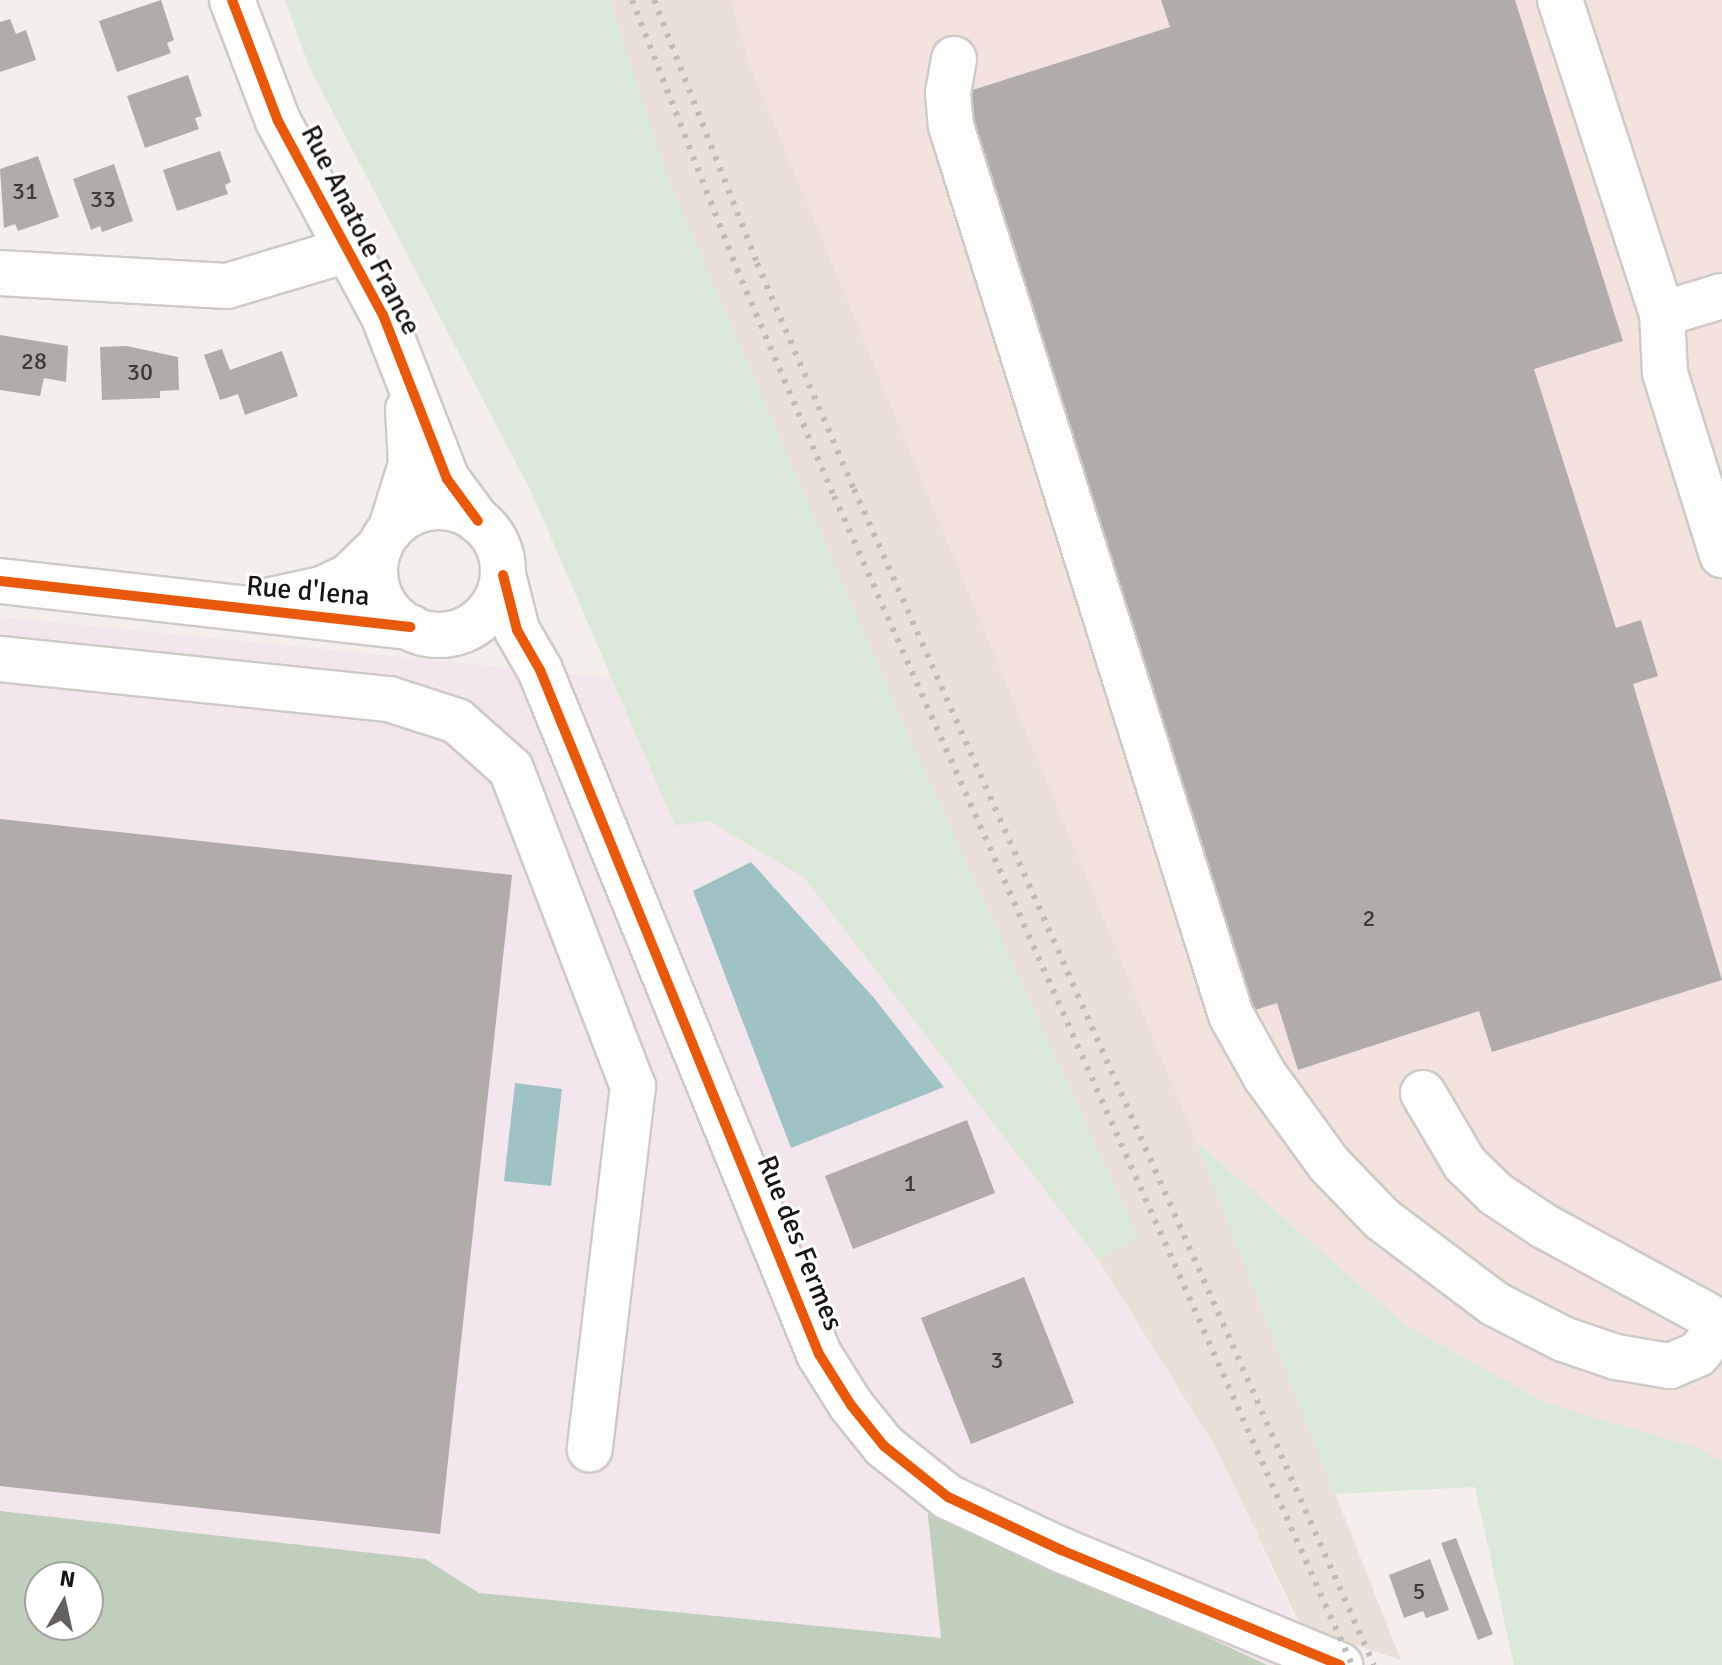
<!DOCTYPE html>
<html>
<head>
<meta charset="utf-8">
<style>
  body { margin:0 }
  #map { position:relative; width:1722px; height:1665px; overflow:hidden; background:#f4efea; font-family:Signika,sans-serif }
  div>[style] { position:absolute }
  [style*='--x'] { left:calc(var(--x)*1px); top:calc(var(--y)*1px); width:calc(var(--w)*1px); rotate:calc(var(--a)*1deg) }
  .commercial>* { inset:0; background:#f3e6ec }
  .industrial>* { inset:0; background:#f3e2dd }
  .built>* { inset:0; background:#ebe0d7 }
  .green>* { inset:0; background:#dbe9d8 }
  .forest>* { inset:0; background:#bfcfbc }
  .water>* { inset:0; background:#9fc2c5 }
  .building>* { inset:0; background:#b1acaa }
  .roads { filter:drop-shadow(2px 0 #cecbc7) drop-shadow(-2px 0 #cecbc7) drop-shadow(0 2px #cecbc7) drop-shadow(0 -2px #cecbc7) }
  .minor>* { height:44px; margin:-22px; padding:0 22px; transform-origin:22px; border-radius:22px; background:#fdfdfc }
  .minor>.ring { margin:-22px; padding:0; box-sizing:content-box; background:none; border:44px solid #fdfdfc; border-radius:50% }
  .rail>* { height:6px; margin-top:-3px; transform-origin:0; background:repeating-linear-gradient(90deg,#bebcbb 0 4px,transparent 0 12px) }
  .cycleway>* { height:10px; margin:-5px; padding:0 5px; transform-origin:5px; border-radius:5px; background:#e8590c }
  span { translate:-50% -50%; white-space:nowrap; text-align:center; line-height:1.15; -webkit-text-stroke:6px #fff; paint-order:stroke }
  .number-label { font-size:24px; color:#3e3a38 }
  .number-label span { -webkit-text-stroke-width:0 }
  .street-label { font-size:28px; color:#181412 }
  .north { position:absolute; left:24px; top:1561px; width:80px; height:80px; box-sizing:border-box; background:#fff; border:2px solid #a3a1a0; border-radius:50%; rotate:9deg; font-size:22px; font-weight:700; line-height:32px; text-align:center; color:#181412 }
  .north::after { content:''; display:block; margin:auto; width:28px; height:36px; background:#65615e; clip-path:polygon(50% 0,100% 100%,50% 72%,0 100%) }
</style>
</head>
<body>
<div id="map">
  <div class="commercial">
    <div style="clip-path:polygon(evenodd,0 617px,611px 678px,675px 824px,708px 821px,805px 878px,1098px 1259px,1216px 1448px,1316px 1665px,0 1665px,0 617px,40px 1577px,88px 1577px,88px 1625px,40px 1625px,40px 1577px)"></div>
  </div>
  <div class="industrial">
    <div style="clip-path:polygon(732px 0,1722px 0,1722px 1468px,1547px 1404px,1405px 1325px,1196px 1141px,747px 58px)"></div>
  </div>
  <div class="built">
    <div style="clip-path:polygon(285px 0,732px 0,747px 58px,1196px 1141px,1401px 1660px,1301px 1627px,1216px 1448px,1098px 1259px,805px 878px,709px 821px,675px 825px,532px 493px,310px 68px)"></div>
  </div>
  <div class="green">
    <div style="clip-path:polygon(285px 0,610px 0,667px 176px,908px 734px,1139px 1239px,1098px 1259px,805px 878px,709px 821px,675px 825px,532px 493px,310px 68px)"></div>
    <div style="clip-path:polygon(1196px 1141px,1405px 1325px,1547px 1404px,1698px 1448px,1722px 1463px,1722px 1665px,1514px 1665px,1475px 1487px,1334px 1494px)"></div>
  </div>
  <div class="forest">
    <div style="clip-path:polygon(evenodd,927px 1506px,1267px 1665px,0 1665px,0 1511px,425px 1559px,479px 1593px,941px 1638px,927px 1506px,40px 1577px,88px 1577px,88px 1625px,40px 1625px,40px 1577px)"></div>
  </div>
  <div class="water">
    <div style="clip-path:polygon(751px 862px,874px 998px,944px 1087px,791px 1148px,693px 891px)"></div>
    <div style="clip-path:polygon(515px 1083px,562px 1089px,551px 1186px,504px 1181px)"></div>
  </div>
  <div class="building">
    <div style="clip-path:polygon(161px 0,174px 40px,167px 43px,171px 53px,117px 72px,99px 21px)"></div>
    <div style="clip-path:polygon(1161px 0,1515px 0,1623px 341px,1534px 369px,1616px 628px,1641px 620px,1658px 676px,1633px 684px,1722px 980px,1492px 1052px,1479px 1011px,1298px 1070px,1277px 1003px,1246px 1013px,957px 95px,1170px 27px)"></div>
    <div style="clip-path:polygon(10px 19px,16px 34px,26px 30px,36px 60px,0 72px,0 22px)"></div>
    <div style="clip-path:polygon(188px 75px,202px 116px,195px 118px,199px 129px,145px 148px,127px 96px)"></div>
    <div style="clip-path:polygon(220px 151px,231px 182px,225px 185px,228px 194px,177px 211px,163px 170px)"></div>
    <div style="clip-path:polygon(38px 156px,59px 217px,18px 231px,15px 224px,4px 228px,0 169px)"></div>
    <div style="clip-path:polygon(114px 164px,133px 221px,102px 232px,100px 226px,91px 230px,73px 179px)"></div>
    <div style="clip-path:polygon(0 335px,68px 346px,66px 382px,44px 378px,40px 396px,0 390px)"></div>
    <div style="clip-path:polygon(127px 346px,178px 357px,179px 390px,160px 391px,160px 398px,102px 400px,100px 347px)"></div>
    <div style="clip-path:polygon(222px 349px,230px 370px,282px 351px,298px 396px,245px 415px,238px 394px,220px 400px,204px 355px)"></div>
    <div style="clip-path:polygon(0 819px,512px 875px,440px 1534px,0 1486px)"></div>
    <div style="clip-path:polygon(967px 1120px,995px 1193px,853px 1249px,825px 1176px)"></div>
    <div style="clip-path:polygon(1024px 1277px,1074px 1403px,971px 1444px,921px 1318px)"></div>
    <div style="clip-path:polygon(1456px 1538px,1493px 1634px,1478px 1640px,1441px 1543px)"></div>
    <div style="clip-path:polygon(1430px 1559px,1449px 1610px,1426px 1618px,1423px 1611px,1404px 1618px,1389px 1575px)"></div>
  </div>
  <div class="roads">
    <div class="minor">
      <div style="--x:232;--y:0;--w:129;--a:69.2"></div>
      <div style="--x:278;--y:121;--w:221;--a:61.6"></div>
      <div style="--x:383;--y:315;--w:176;--a:68.7"></div>
      <div style="--x:447;--y:479;--w:52;--a:53.6"></div>
      <div style="--x:1560;--y:0;--w:330;--a:72"></div>
      <div style="--x:1662;--y:314;--w:59;--a:87.1"></div>
      <div style="--x:1665;--y:373;--w:191;--a:72.6"></div>
      <div style="--x:954;--y:59;--w:35;--a:100"></div>
      <div style="--x:948;--y:93;--w:33;--a:85"></div>
      <div style="--x:951;--y:126;--w:932;--a:72.52"></div>
      <div style="--x:1231;--y:1015;--w:70;--a:60.9"></div>
      <div style="--x:1265;--y:1076;--w:109;--a:54"></div>
      <div style="--x:1329;--y:1164;--w:76;--a:46.1"></div>
      <div style="--x:1382;--y:1219;--w:141;--a:37"></div>
      <div style="--x:1495;--y:1304;--w:76;--a:27.2"></div>
      <div style="--x:1563;--y:1339;--w:56;--a:18.8"></div>
      <div style="--x:1616;--y:1357;--w:55;--a:9.5"></div>
      <div style="--x:1670;--y:1366;--w:30;--a:-23"></div>
      <div style="--x:1698;--y:1354;--w:38;--a:-51"></div>
      <div style="--x:0;--y:273;--w:227;--a:3.3"></div>
      <div style="--x:227;--y:286;--w:125;--a:-16.7"></div>
      <div style="--x:1662;--y:314;--w:63;--a:-16.7"></div>
      <div class="ring" style="left:375px;top:507px;width:84px;height:84px"></div>
      <div style="--x:391;--y:528;--w:67;--a:-72.6"></div>
      <div style="--x:411;--y:464;--w:55;--a:-93.1"></div>
      <div style="--x:503;--y:575;--w:57;--a:75.7"></div>
      <div style="--x:517;--y:630;--w:46;--a:60.1"></div>
      <div style="--x:540;--y:670;--w:739;--a:67.81"></div>
      <div style="--x:819;--y:1354;--w:60;--a:57.9"></div>
      <div style="--x:851;--y:1405;--w:53;--a:51.2"></div>
      <div style="--x:884;--y:1446;--w:82;--a:38.6"></div>
      <div style="--x:948;--y:1497;--w:125;--a:25.1"></div>
      <div style="--x:1061;--y:1550;--w:302;--a:22.4"></div>
      <div style="--x:0;--y:581;--w:413;--a:6.4"></div>
      <div style="--x:271;--y:600;--w:52;--a:-12.2"></div>
      <div style="--x:322;--y:589;--w:29;--a:-25"></div>
      <div style="--x:348;--y:577;--w:45;--a:-44.1"></div>
      <div style="--x:0;--y:659;--w:391;--a:5.9"></div>
      <div style="--x:389;--y:699;--w:71;--a:17.9"></div>
      <div style="--x:457;--y:721;--w:72;--a:41.6"></div>
      <div style="--x:511;--y:769;--w:340;--a:69"></div>
      <div style="--x:633;--y:1086;--w:366;--a:96.8"></div>
      <div style="--x:1423;--y:1093;--w:82;--a:59.4"></div>
      <div style="--x:1465;--y:1164;--w:43;--a:44.1"></div>
      <div style="--x:1496;--y:1194;--w:58;--a:33.7"></div>
      <div style="--x:1544;--y:1226;--w:203;--a:28.6"></div>
    </div>
  </div>
  <div class="rail">
    <div style="--x:632;--y:0;--w:289;--a:68.7"></div>
    <div style="--x:737;--y:269;--w:247;--a:66.9"></div>
    <div style="--x:834;--y:496;--w:1279;--a:66.1"></div>
    <div style="--x:654;--y:0;--w:282;--a:68.6"></div>
    <div style="--x:757;--y:263;--w:246;--a:66.8"></div>
    <div style="--x:854;--y:489;--w:1286;--a:66.15"></div>
  </div>
  <div class="cycleway">
    <div style="--x:232;--y:0;--w:129;--a:69.2"></div>
    <div style="--x:278;--y:121;--w:221;--a:61.6"></div>
    <div style="--x:383;--y:315;--w:176;--a:68.7"></div>
    <div style="--x:447;--y:479;--w:52;--a:53.6"></div>
    <div style="--x:503;--y:575;--w:57;--a:75.7"></div>
    <div style="--x:517;--y:630;--w:46;--a:60.1"></div>
    <div style="--x:540;--y:670;--w:739;--a:67.81"></div>
    <div style="--x:819;--y:1354;--w:60;--a:57.9"></div>
    <div style="--x:851;--y:1405;--w:53;--a:51.2"></div>
    <div style="--x:884;--y:1446;--w:82;--a:38.6"></div>
    <div style="--x:948;--y:1497;--w:125;--a:25.1"></div>
    <div style="--x:1061;--y:1550;--w:302;--a:22.4"></div>
    <div style="--x:0;--y:581;--w:413;--a:6.4"></div>
  </div>
  <div class="number-label">
    <span style="left:25px;top:192px">31</span>
    <span style="left:103px;top:200px">33</span>
    <span style="left:34px;top:362px">28</span>
    <span style="left:140px;top:373px">30</span>
    <span style="left:1369px;top:919px">2</span>
    <span style="left:910px;top:1184px">1</span>
    <span style="left:997px;top:1361px">3</span>
    <span style="left:1419px;top:1592px">5</span>
  </div>
  <div class="street-label">
    <span style="left:361px;top:230px;rotate:63deg">Rue Anatole France</span>
    <span style="left:308px;top:591px;rotate:5deg">Rue d'Iena</span>
    <span style="left:800px;top:1243px;rotate:68deg">Rue des Fermes</span>
  </div>
  <div class="north">N</div>
</div>
</body>
</html>
